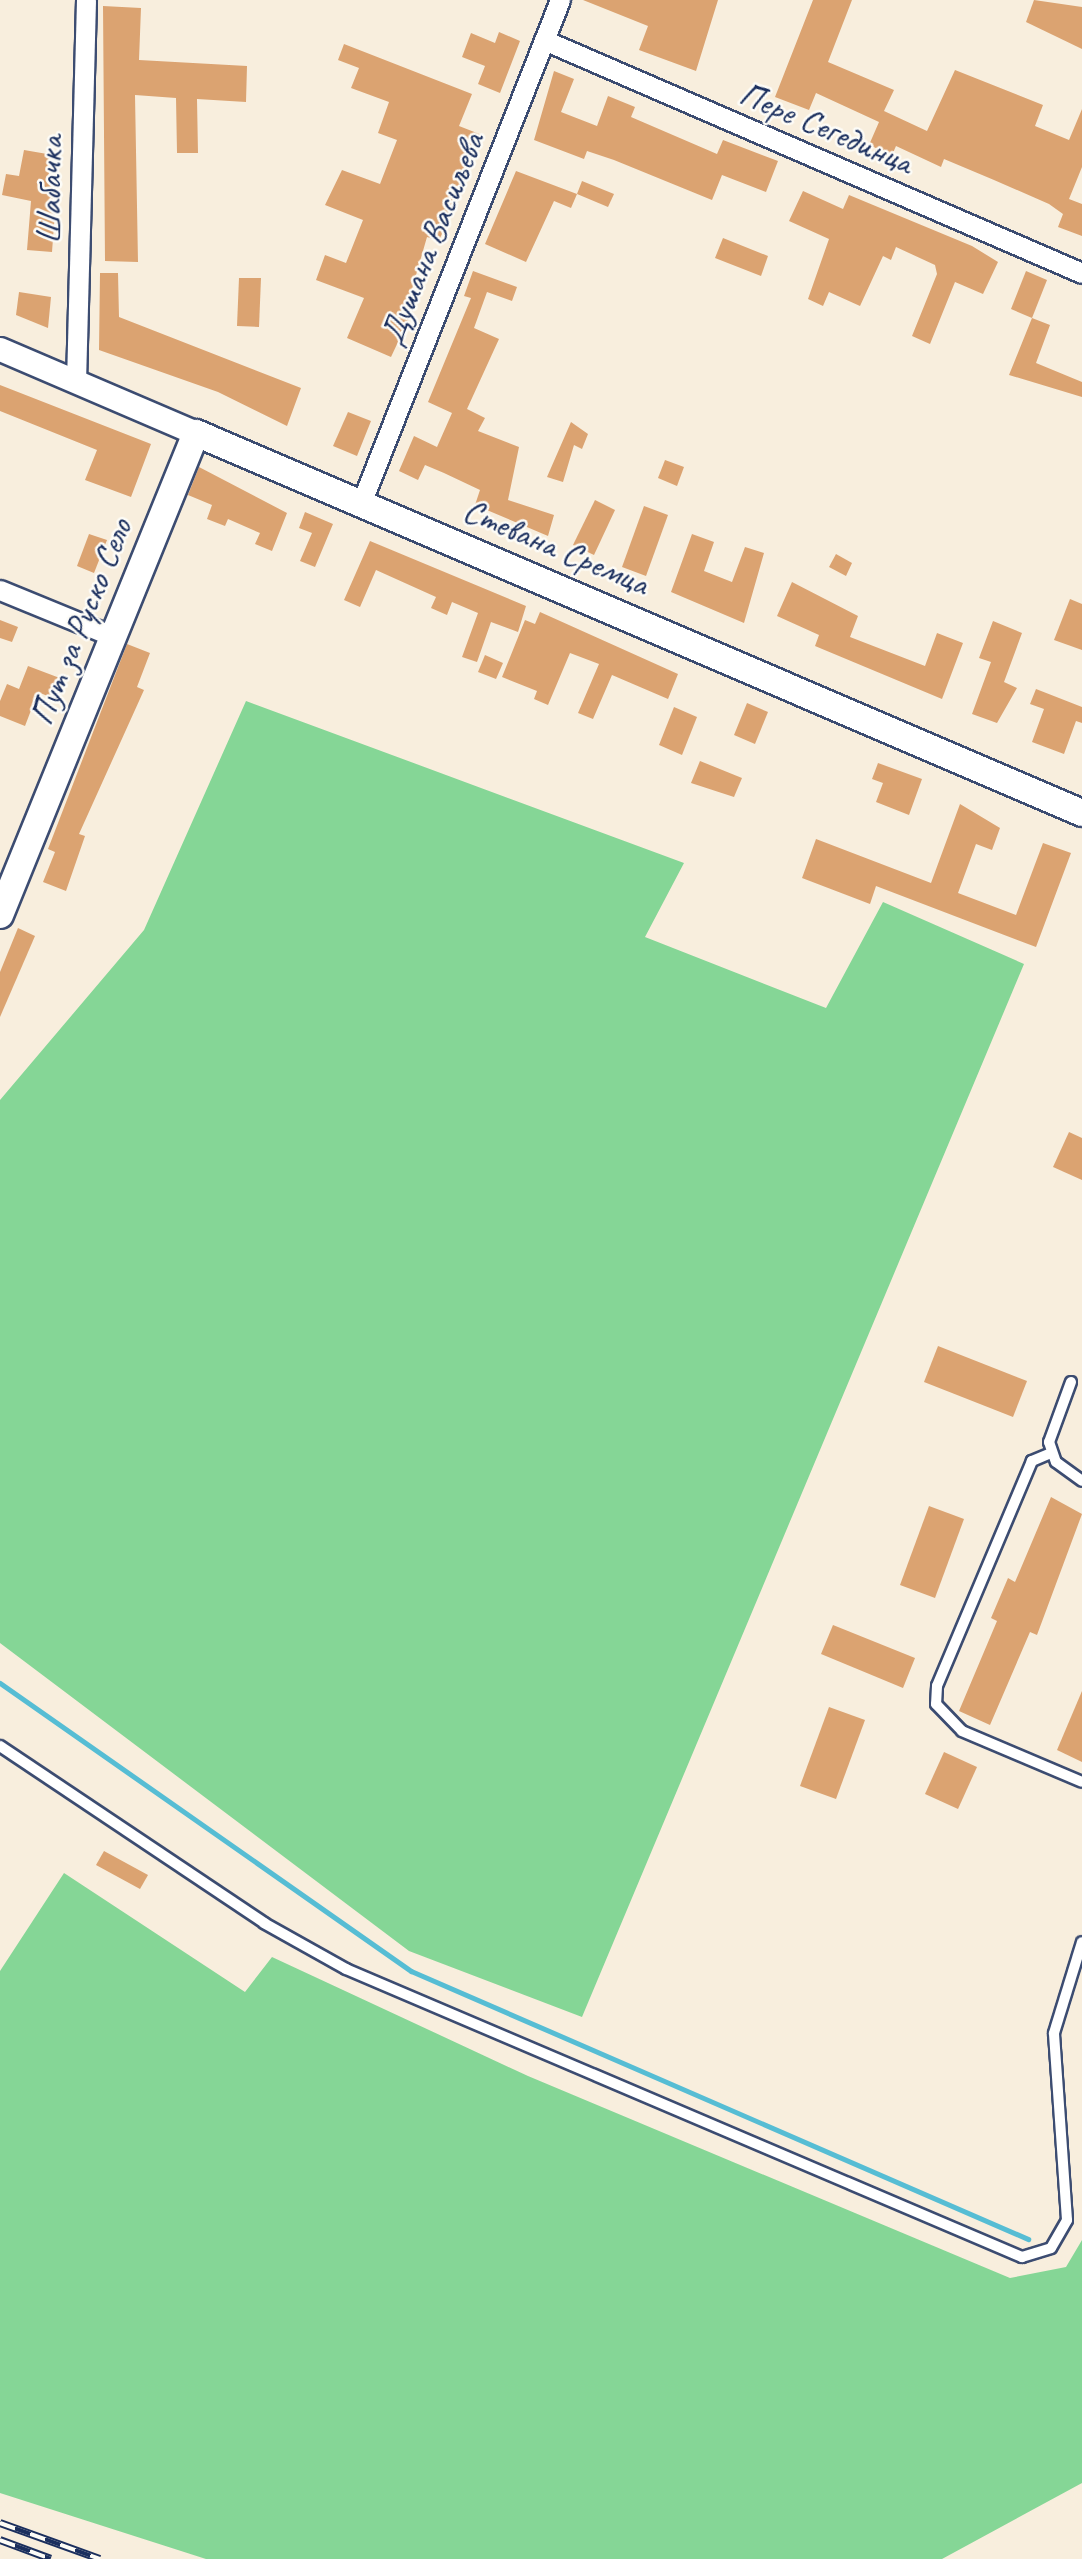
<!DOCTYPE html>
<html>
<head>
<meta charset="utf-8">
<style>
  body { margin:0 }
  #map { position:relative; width:1082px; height:2559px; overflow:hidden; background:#f8eedd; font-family:Caveat,sans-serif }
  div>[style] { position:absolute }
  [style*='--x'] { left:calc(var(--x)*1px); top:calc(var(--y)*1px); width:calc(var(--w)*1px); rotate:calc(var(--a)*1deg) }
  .green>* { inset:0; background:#85d696 }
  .stream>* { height:5px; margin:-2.5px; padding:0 2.5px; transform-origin:2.5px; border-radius:2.5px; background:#56bdd4 }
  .building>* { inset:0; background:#dba371 }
  .roads { filter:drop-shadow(2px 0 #3c4c71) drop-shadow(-2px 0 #3c4c71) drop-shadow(0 2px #3c4c71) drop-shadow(0 -2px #3c4c71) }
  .service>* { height:10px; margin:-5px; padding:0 5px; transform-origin:5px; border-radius:5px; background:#fff }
  .minor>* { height:19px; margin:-9.5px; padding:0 9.5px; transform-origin:9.5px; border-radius:9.5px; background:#fff }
  .tertiary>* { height:23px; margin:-11.5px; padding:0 11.5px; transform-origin:11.5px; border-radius:11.5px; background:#fff }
  .secondary>* { height:26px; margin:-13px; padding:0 13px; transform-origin:13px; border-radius:13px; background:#fff }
  .rail>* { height:8px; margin-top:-4px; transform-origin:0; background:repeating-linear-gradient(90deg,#fdfcf7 0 16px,#1b2f5e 0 32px); box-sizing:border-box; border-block:2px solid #1b2f5e }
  span { translate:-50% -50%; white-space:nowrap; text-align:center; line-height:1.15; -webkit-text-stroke:5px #fdfcf7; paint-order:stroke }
  .street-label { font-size:35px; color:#1b2f5e }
</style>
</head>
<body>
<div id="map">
  <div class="green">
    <div style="clip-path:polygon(246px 701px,684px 863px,645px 937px,826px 1008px,883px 902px,1024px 964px,582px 2017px,409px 1951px,0 1643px,0 1100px,144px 930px)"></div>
    <div style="clip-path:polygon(64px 1873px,245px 1992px,272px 1957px,528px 2076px,1010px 2278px,1066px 2267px,1082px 2240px,1082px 2483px,942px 2559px,206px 2559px,0 2493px,0 1971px)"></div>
  </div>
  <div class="stream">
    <div style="--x:0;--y:1683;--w:502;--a:35.02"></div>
    <div style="--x:411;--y:1971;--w:673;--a:23.48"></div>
  </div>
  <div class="building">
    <div style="clip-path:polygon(583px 0,718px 0,696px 71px,639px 50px,648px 26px)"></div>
    <div style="clip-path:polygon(813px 0,852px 0,828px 62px,894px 90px,884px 111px,927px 131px,955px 70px,1043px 105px,1035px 126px,1069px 140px,1082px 109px,1082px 167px,1069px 199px,1082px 204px,1082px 236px,1058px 227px,1063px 214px,1049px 204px,994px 180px,944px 159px,941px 167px,896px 146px,892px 155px,869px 145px,879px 122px,816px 93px,809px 110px,775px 97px)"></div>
    <div style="clip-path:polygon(1034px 0,1082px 7px,1082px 49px,1026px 22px)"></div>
    <div style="clip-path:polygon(103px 6px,141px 8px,139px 60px,247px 66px,246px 102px,197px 99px,198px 153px,177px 153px,176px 98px,135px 95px,138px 262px,105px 261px)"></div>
    <div style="clip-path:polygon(499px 32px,520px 41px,500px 93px,478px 84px,485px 66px,462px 57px,471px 33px,495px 43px)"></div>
    <div style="clip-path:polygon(344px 44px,472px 94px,459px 126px,482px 135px,439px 241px,427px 237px,412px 289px,421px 293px,391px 357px,347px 338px,364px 298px,316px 280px,325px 255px,346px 263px,363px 220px,325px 205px,342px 170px,380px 184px,397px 140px,378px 133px,389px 102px,351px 88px,359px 68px,338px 60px)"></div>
    <div style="clip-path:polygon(554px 71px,574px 79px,561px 112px,597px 126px,608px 96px,635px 107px,631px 117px,717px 154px,723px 140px,778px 161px,766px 192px,722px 175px,712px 200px,614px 160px,587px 151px,584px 159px,534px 140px)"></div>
    <div style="clip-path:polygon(24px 150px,53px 155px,47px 182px,57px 184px,52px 252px,27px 250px,31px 201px,2px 195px,6px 174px,19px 176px)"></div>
    <div style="clip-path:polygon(516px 171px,577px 194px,571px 208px,554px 201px,526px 262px,485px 244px)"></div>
    <div style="clip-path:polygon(582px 181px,614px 194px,608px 207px,577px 194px)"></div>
    <div style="clip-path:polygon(803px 191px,843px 209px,849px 195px,972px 246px,998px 262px,983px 294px,955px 282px,930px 344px,912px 336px,937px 274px,935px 265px,896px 247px,891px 260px,883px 256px,860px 306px,829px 292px,823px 306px,808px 299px,829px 239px,789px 221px)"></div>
    <div style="clip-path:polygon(723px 238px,768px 256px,761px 276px,715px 258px)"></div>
    <div style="clip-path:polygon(473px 271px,517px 287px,512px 301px,487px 292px,474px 328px,499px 339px,467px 409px,485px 418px,478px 431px,519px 447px,508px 500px,554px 515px,548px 536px,475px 505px,480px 490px,444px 473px,425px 465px,418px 480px,399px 471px,414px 436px,437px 447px,452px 413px,428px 402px,471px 298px,464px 296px)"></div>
    <div style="clip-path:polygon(1026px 271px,1047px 280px,1032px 318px,1011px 309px)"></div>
    <div style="clip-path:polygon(100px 273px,118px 273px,119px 317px,301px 388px,287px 426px,218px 392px,99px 350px)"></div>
    <div style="clip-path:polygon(239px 278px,261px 278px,259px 327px,237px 326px)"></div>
    <div style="clip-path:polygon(19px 292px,51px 297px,48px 328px,16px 315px)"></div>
    <div style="clip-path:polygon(1032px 318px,1050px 325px,1036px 363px,1082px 382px,1082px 397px,1009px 375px)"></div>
    <div style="clip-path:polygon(0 385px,151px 444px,131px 497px,85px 480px,97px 450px,0 411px)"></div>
    <div style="clip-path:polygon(348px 412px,371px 421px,357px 456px,333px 446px)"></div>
    <div style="clip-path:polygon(571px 422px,588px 434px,582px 449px,574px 445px,563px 482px,547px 477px)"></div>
    <div style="clip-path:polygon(665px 460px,684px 467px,677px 486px,658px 478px)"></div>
    <div style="clip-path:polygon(199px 467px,287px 513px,272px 551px,255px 544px,260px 533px,228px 519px,225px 526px,207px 519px,212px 505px,188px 495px)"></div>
    <div style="clip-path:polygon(595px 500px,615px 510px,594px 555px,573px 545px)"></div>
    <div style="clip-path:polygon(644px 506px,668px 515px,646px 576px,622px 567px)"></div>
    <div style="clip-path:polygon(305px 512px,333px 524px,315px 567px,300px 561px,312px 533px,299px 528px)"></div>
    <div style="clip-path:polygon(89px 534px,107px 540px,94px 573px,77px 566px)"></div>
    <div style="clip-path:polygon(692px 534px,714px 542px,704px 571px,732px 582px,745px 547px,764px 553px,744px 623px,671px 592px)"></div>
    <div style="clip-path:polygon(370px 541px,526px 606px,518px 632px,491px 622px,477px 662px,462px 657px,478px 613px,452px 602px,447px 615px,431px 608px,436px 597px,376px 570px,360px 607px,344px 600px)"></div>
    <div style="clip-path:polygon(836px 554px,852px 563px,846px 576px,829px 567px)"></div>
    <div style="clip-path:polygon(792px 582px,858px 616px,850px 637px,925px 666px,937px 633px,963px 643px,942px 699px,815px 646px,819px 635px,777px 616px)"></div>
    <div style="clip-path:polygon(1070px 599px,1082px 604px,1082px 650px,1054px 640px)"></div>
    <div style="clip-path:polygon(540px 612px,678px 674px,668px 699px,612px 675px,593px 719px,578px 713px,599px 664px,570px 653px,548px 705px,534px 699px,537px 691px,502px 677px,525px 620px,535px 624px)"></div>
    <div style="clip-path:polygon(0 620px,18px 627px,12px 642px,0 638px)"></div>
    <div style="clip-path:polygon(993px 621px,1022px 633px,1004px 682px,1017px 688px,997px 723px,972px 714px,991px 662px,979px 658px)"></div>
    <div style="clip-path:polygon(127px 644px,150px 653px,137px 687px,144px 690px,79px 834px,85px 836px,66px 891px,43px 882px,55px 852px,48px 849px)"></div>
    <div style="clip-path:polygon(485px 655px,503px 663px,496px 679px,478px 672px)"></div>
    <div style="clip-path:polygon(28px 666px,65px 680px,57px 700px,38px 692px,25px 726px,0 716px,0 701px,7px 684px,19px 689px)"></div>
    <div style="clip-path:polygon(1036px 689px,1082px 707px,1082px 723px,1076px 721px,1064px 754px,1032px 742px,1044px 709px,1030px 704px)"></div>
    <div style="clip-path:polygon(747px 703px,768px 712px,755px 744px,734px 735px)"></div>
    <div style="clip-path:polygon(674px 707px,697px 717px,682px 755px,659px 745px)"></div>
    <div style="clip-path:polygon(700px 761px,742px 778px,734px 797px,691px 783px)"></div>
    <div style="clip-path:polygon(878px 763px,922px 779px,909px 815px,876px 802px,883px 783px,872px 779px)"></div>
    <div style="clip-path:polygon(960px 804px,1000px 828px,992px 850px,976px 844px,958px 893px,1016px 915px,1043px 843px,1071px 853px,1036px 947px,876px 886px,870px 904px,802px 878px,816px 839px,931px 883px)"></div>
    <div style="clip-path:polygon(18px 928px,35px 936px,0 1017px,0 972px)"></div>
    <div style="clip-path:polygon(1069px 1132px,1082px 1138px,1082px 1180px,1053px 1167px)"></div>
    <div style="clip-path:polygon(938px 1346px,1027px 1381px,1013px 1417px,924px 1382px)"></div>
    <div style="clip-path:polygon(1051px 1497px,1082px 1514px,1037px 1635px,1030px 1632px,990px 1725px,959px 1711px,997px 1621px,991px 1618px,1008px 1578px,1015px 1582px)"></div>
    <div style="clip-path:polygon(929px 1506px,964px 1519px,935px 1598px,900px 1585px)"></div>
    <div style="clip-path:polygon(833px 1625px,915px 1658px,903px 1688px,821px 1654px)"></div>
    <div style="clip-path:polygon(1082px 1691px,1082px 1762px,1057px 1750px)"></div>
    <div style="clip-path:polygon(829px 1707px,865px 1720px,836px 1799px,800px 1786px)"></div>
    <div style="clip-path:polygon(944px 1752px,977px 1767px,958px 1809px,925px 1794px)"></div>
    <div style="clip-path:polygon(104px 1851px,148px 1875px,140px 1889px,96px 1865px)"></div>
  </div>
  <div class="roads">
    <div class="service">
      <div style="--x:1071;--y:1382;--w:64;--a:110.1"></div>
      <div style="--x:1049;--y:1442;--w:21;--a:71"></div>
      <div style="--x:1056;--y:1462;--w:32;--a:36"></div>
      <div style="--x:1051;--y:1453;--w:21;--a:157"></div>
      <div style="--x:1032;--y:1461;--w:244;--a:112.9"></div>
      <div style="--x:937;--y:1686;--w:18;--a:93"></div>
      <div style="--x:936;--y:1704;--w:37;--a:46"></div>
      <div style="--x:962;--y:1731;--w:130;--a:23"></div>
      <div style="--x:0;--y:1746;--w:318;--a:33.8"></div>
      <div style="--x:264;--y:1923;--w:94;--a:29.3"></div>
      <div style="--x:346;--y:1969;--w:735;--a:23.08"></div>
      <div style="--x:1022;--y:2257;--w:30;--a:-17"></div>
      <div style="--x:1051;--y:2248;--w:32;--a:-60"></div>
      <div style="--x:1067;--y:2220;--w:187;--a:-94"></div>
      <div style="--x:1054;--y:2033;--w:95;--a:-72.9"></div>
    </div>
    <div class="minor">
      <div style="--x:544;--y:40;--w:586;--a:23.42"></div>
      <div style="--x:76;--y:382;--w:382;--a:-88.5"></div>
      <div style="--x:362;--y:501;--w:539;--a:-68.44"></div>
      <div style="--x:0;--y:590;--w:121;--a:22.3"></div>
    </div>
    <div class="tertiary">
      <div style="--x:0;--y:349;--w:213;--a:23.2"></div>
    </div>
    <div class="secondary">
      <div style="--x:0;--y:915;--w:520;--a:-67.87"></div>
      <div style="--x:196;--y:433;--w:964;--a:23.21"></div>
    </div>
  </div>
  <div class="rail">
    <div style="--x:0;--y:2523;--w:106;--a:19.8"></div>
    <div style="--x:0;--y:2540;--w:54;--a:20.4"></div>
  </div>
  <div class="street-label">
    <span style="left:826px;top:128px;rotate:23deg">Пере Сегединца</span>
    <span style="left:50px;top:190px;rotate:-89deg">Шабачка</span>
    <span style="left:432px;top:239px;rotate:-68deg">Душана Васиљева</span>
    <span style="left:556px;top:547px;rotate:23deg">Стевана Сремца</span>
    <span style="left:81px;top:622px;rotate:-68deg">Пут за Руско Село</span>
  </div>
</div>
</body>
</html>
